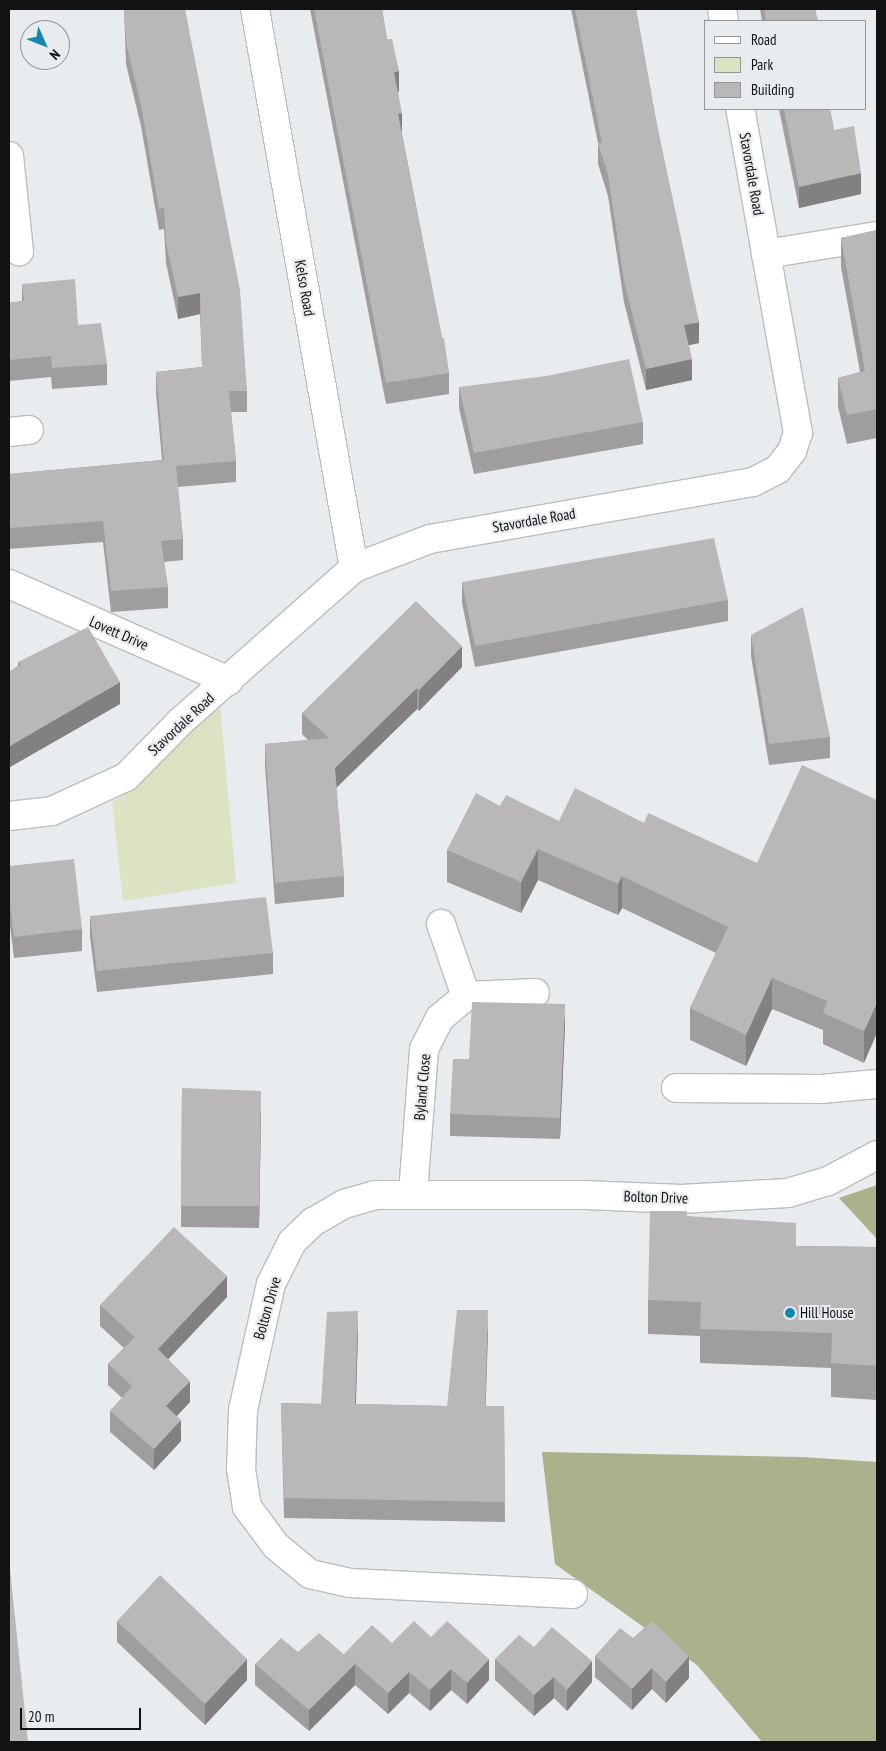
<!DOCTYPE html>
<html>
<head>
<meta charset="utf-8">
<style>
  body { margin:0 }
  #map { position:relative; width:886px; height:1751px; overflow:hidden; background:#e9ecef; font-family:"PT Sans Narrow",sans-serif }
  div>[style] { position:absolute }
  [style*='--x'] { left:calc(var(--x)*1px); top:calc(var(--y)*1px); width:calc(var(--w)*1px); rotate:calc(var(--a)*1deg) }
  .green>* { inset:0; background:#dce3c2 }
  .forest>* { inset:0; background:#aab18b }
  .roads { filter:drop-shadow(1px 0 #bbbdc0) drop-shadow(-1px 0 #bbbdc0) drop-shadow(0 1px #bbbdc0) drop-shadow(0 -1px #bbbdc0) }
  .minor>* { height:28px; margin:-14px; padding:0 14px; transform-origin:14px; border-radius:14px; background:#fff }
  .wall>* { inset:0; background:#a09d9e }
  .shaded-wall>* { inset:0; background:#828081 }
  .building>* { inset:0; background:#bab7b8 }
  .dots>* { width:14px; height:14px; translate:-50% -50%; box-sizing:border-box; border:2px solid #e9ecef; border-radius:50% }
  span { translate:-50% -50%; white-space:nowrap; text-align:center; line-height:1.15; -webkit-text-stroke:4px #e9ecef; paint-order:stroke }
  .street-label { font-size:15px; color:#121213 }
  .poi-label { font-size:15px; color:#121213 }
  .left { translate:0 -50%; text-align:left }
  .frame { position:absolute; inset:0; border:10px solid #121213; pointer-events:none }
  .legend { position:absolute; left:704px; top:20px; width:162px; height:90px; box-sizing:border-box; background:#e9ecef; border:1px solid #939597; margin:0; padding:6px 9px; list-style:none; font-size:15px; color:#121213 }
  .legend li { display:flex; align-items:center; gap:10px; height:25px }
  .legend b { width:25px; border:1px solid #939597 }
  .north { position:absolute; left:20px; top:20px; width:50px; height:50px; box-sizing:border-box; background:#e9ecef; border:1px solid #939597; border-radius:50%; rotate:134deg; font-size:14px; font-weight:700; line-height:20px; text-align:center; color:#121213 }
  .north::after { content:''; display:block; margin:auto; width:18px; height:22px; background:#1488ad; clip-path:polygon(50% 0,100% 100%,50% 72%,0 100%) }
  .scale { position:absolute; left:20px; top:1708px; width:121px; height:22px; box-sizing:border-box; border:2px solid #121213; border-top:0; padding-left:6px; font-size:15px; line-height:18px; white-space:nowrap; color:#121213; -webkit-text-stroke:4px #e9ecef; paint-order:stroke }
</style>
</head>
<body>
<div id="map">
  <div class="green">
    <div style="clip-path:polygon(219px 691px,236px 883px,123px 901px,112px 802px,134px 789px)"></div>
  </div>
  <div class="forest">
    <div style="clip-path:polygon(877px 1185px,877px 1239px,839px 1198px)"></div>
    <div style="clip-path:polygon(542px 1452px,802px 1457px,877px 1462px,877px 1742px,762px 1742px,697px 1665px,555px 1564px)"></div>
  </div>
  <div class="roads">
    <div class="minor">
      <div style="--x:255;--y:9;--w:568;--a:79.96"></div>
      <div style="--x:722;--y:9;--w:12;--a:81"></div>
      <div style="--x:9;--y:156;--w:96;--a:84"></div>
      <div style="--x:766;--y:254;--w:112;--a:-9.2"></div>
      <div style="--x:9;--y:432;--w:20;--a:-6"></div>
      <div style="--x:9;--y:584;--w:240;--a:23.8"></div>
      <div style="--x:9;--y:816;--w:43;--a:-6.6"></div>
      <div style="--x:52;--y:811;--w:81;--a:-24.7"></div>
      <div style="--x:126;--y:777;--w:77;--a:-45.5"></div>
      <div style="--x:180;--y:722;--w:232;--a:-41.5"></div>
      <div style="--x:354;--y:568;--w:81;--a:-20.9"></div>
      <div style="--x:430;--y:539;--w:328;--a:-10"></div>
      <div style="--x:753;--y:482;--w:28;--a:-27"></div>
      <div style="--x:778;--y:469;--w:23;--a:-52"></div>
      <div style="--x:792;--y:451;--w:19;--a:-72"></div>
      <div style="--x:798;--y:433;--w:329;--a:-100.1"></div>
      <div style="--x:441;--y:924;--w:76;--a:70.9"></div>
      <div style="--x:676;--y:1088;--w:145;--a:0.4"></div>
      <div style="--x:821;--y:1089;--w:56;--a:-5.1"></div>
      <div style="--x:413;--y:1193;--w:144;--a:-85.6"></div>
      <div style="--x:424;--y:1049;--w:35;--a:-63"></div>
      <div style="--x:440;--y:1018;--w:34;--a:-40"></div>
      <div style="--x:466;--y:996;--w:69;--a:-2.5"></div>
      <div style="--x:573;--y:1594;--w:223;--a:-177.2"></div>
      <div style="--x:350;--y:1583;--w:41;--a:-167.3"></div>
      <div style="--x:310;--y:1574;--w:44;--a:-140.5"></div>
      <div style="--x:276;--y:1546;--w:49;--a:-126.6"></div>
      <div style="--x:247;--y:1507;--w:38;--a:-99"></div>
      <div style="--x:241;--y:1469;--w:59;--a:-88.1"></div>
      <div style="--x:243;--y:1410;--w:129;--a:-77.5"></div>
      <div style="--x:271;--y:1284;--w:47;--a:-63.4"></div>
      <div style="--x:292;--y:1242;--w:29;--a:-44"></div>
      <div style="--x:313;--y:1222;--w:36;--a:-30"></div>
      <div style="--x:344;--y:1204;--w:32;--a:-16"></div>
      <div style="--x:375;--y:1195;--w:210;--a:0"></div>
      <div style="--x:585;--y:1195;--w:96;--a:2.4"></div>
      <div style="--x:681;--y:1199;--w:107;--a:-3.2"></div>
      <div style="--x:788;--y:1193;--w:42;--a:-16.7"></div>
      <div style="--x:828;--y:1181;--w:55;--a:-28"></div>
    </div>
  </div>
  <div class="wall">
    <div style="clip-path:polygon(124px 9px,185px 9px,247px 391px,247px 412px,231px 412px,236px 461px,236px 482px,178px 487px,183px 539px,183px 560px,164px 562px,168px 587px,168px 608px,111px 612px,103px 542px,9px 549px,9px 474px,162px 460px,156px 393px,156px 372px,202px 367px,200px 314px,178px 319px,166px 263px,164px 229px,159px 230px,141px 126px,126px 64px)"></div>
    <div style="clip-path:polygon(310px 9px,382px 9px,387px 39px,399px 92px,398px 92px,402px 134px,442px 338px,449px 373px,449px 394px,386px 404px)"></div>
    <div style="clip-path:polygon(571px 9px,636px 9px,656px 120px,699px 343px,689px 345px,692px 380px,646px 390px,624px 302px,608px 196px,598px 164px,598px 143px)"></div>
    <div style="clip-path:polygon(760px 9px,815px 9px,818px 21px,762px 21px)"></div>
    <div style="clip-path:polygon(779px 109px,830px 109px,834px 130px,861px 194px,799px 208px)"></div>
    <div style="clip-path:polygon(877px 230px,877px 438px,847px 444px,838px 407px,838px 378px,860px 372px,841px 267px,841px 238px)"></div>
    <div style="clip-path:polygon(22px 284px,78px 325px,107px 364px,107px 385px,52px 389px,51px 377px,9px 381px,9px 303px,22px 301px)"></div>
    <div style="clip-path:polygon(459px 387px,643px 422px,643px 444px,474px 474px,459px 408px)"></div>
    <div style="clip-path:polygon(462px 582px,728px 600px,728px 621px,475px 667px,462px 603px)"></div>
    <div style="clip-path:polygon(751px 635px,830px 737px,830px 758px,769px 765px,751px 656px)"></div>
    <div style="clip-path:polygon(18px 662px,120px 704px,10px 767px,9px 765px,9px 672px,18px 666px)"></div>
    <div style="clip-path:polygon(462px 667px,419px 711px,417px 709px,336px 788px,344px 876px,344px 897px,275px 904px,265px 765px,265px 744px,308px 740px,302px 734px,302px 713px)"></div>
    <div style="clip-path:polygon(877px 800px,864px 1063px,823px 1044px,823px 1030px,772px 1009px,746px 1066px,690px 1040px,690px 1008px,716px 953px,622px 908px,618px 915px,538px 880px,521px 913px,447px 882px,447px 850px,500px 806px,559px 821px,644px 823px,757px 863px)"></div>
    <div style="clip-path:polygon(9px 866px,82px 929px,82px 951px,14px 958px,9px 918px)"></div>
    <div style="clip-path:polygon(90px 916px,273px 953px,273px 974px,97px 992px,90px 937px)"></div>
    <div style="clip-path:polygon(565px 1025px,560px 1139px,450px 1136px,450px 1114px,469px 1059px)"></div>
    <div style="clip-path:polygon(182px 1088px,261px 1112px,259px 1228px,181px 1227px)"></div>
    <div style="clip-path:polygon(687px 1216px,796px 1246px,877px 1247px,877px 1400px,831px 1397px,831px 1368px,700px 1363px,700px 1336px,648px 1334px,648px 1300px)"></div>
    <div style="clip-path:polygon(227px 1297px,168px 1359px,190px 1402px,177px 1416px,181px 1441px,154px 1470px,110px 1432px,110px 1411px,122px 1398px,108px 1385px,108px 1364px,124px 1348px,100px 1326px,100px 1305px)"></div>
    <div style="clip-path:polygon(488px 1330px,485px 1406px,504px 1406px,505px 1522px,284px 1518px,281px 1403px,321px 1404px,358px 1332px,356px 1404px,447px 1406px)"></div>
    <div style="clip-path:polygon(117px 1621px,247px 1680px,205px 1725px,117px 1642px)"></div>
    <div style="clip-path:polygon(431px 1637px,489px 1680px,467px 1704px,451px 1690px,430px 1711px,409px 1693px,388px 1714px,355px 1685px,309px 1731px,255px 1685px,255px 1664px,298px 1652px,344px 1655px,392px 1643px)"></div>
    <div style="clip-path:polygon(633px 1638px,689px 1678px,666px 1703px,652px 1689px,632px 1710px,595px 1677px,595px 1656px)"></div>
    <div style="clip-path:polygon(534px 1647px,592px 1682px,567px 1711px,554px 1698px,534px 1716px,495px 1680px,495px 1659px)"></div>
  </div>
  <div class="shaded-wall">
    <div style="clip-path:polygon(399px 71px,399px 92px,394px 93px,394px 72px)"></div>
    <div style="clip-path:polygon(402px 113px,402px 134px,398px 114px)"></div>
    <div style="clip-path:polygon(861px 173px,861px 194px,799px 208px,799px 187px)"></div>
    <div style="clip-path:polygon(200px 293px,200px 314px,178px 319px,178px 297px)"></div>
    <div style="clip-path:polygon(699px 322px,699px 343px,684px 346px,684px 325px)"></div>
    <div style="clip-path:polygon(692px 359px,692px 380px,646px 390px,646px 369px)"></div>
    <div style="clip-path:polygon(462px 646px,462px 667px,419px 711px,419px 690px)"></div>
    <div style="clip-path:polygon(120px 682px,120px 704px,10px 767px,10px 746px)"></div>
    <div style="clip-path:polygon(417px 688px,417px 709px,335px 789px,335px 768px)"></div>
    <div style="clip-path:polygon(538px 849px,538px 880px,521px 913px,521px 882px)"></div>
    <div style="clip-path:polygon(622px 876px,622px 908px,618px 915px,618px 884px)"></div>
    <div style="clip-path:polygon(772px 978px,772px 1009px,746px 1066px,746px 1035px)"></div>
    <div style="clip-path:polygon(877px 1002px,877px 1033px,864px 1063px,864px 1031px)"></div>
    <div style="clip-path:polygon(565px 1004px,565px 1025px,560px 1139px,560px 1118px)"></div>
    <div style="clip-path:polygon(261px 1091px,261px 1112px,259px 1228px,259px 1206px)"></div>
    <div style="clip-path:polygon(227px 1276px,227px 1297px,158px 1370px,158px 1349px)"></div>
    <div style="clip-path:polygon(488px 1310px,488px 1330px,485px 1426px,485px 1406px)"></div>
    <div style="clip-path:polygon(358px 1311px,358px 1332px,355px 1424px,355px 1404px)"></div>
    <div style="clip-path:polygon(190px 1381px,190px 1402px,166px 1427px,166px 1406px)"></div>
    <div style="clip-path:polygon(181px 1420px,181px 1441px,154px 1470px,154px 1449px)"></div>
    <div style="clip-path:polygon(689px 1656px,689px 1678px,666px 1703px,666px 1682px)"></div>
    <div style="clip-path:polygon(247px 1659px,247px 1680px,205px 1725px,205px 1704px)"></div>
    <div style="clip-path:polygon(489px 1659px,489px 1680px,467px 1704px,467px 1683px)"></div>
    <div style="clip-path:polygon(592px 1661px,592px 1682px,567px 1711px,567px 1690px)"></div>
    <div style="clip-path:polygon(355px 1664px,355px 1685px,309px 1731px,309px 1710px)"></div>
    <div style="clip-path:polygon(652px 1668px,652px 1689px,632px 1710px,632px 1689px)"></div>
    <div style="clip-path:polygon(451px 1669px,451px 1690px,430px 1711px,430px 1690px)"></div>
    <div style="clip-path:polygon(409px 1672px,409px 1693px,388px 1714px,388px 1693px)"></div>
    <div style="clip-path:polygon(554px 1677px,554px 1698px,534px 1716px,534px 1695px)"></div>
  </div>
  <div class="building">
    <div style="clip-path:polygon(124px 9px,185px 9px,240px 290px,247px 391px,229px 391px,236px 461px,176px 466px,183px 539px,161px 541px,168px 587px,111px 591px,103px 521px,9px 528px,9px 474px,164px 460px,156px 372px,202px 367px,200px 293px,178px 297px,166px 242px,164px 208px,159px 209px,141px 105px,126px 43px)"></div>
    <div style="clip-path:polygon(314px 9px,382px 9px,387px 39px,392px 39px,399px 71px,394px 72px,402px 113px,398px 114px,442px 338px,444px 338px,449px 373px,386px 383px)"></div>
    <div style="clip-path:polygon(575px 9px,636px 9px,656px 120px,699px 322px,684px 325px,692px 359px,646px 369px,624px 281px,608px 175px,598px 143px,602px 143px)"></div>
    <div style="clip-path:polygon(764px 9px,815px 9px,818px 21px,766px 21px)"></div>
    <div style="clip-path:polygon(784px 109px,830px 109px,834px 130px,854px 126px,861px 173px,799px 187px)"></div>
    <div style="clip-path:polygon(877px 230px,877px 409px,847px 415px,838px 378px,865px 371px,841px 238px)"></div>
    <div style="clip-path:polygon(75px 279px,78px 325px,101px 323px,107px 364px,52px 368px,51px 356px,9px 360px,9px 303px,24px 301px,22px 284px)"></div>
    <div style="clip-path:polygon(629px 359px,643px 422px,474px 453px,459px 387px,546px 376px)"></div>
    <div style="clip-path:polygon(714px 538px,728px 600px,475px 646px,462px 582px)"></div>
    <div style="clip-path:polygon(416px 601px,462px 646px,419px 690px,417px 688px,335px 768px,344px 876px,275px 883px,265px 744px,329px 738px,302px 713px)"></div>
    <div style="clip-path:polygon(803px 607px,830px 737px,769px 744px,751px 635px)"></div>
    <div style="clip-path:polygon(88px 627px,120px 682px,10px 746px,9px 744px,9px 672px,21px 665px,18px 662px)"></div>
    <div style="clip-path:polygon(802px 765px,877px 800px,877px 1002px,864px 1031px,823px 1013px,827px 1001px,772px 978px,746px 1035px,690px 1008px,728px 927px,622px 876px,618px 884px,538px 849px,521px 882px,447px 850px,476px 793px,500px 806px,506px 795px,559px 821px,575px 788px,644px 823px,648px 813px,757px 863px)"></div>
    <div style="clip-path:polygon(74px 859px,82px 929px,14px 937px,9px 897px,9px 866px)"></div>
    <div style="clip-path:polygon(266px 897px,273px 953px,97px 971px,90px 916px)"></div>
    <div style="clip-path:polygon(472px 1002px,565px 1004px,560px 1118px,450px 1114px,453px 1059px,469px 1059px)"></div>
    <div style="clip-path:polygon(182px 1088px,261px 1091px,259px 1206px,181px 1206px)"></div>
    <div style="clip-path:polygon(650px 1211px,687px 1211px,687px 1216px,796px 1223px,796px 1246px,877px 1247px,877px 1366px,831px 1363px,832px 1333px,700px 1329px,701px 1302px,648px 1300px)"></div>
    <div style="clip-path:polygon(174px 1227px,227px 1276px,158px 1349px,190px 1381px,166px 1406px,181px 1420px,154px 1449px,110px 1411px,132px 1386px,108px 1364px,135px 1337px,100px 1305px)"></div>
    <div style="clip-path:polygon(457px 1310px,488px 1310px,485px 1406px,504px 1406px,505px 1502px,284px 1498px,281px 1403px,321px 1404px,327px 1312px,358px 1311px,355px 1404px,447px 1406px)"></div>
    <div style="clip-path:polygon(9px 1559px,28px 1742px,9px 1742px)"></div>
    <div style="clip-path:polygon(160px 1575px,247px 1659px,205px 1704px,117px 1621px)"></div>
    <div style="clip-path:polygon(414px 1621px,431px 1637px,447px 1621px,489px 1659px,467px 1683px,451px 1669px,430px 1690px,409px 1672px,388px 1693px,344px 1654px,372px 1625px,392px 1643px)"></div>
    <div style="clip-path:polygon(652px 1621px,689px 1656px,666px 1682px,652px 1668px,632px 1689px,595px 1656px,620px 1628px,633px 1638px)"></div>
    <div style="clip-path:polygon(552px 1627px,592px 1661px,567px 1690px,554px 1677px,534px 1695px,495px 1659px,519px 1635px,534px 1647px)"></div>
    <div style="clip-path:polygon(319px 1633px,355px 1664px,309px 1710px,255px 1664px,281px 1638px,298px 1652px)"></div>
  </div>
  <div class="dots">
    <div style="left:790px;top:1313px;background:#1488ad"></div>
  </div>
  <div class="street-label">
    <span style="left:752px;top:174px;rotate:80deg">Stavordale Road</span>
    <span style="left:305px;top:288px;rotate:80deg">Kelso Road</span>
    <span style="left:534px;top:520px;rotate:-10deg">Stavordale Road</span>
    <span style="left:119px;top:633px;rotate:24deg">Lovett Drive</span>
    <span style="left:181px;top:724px;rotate:-43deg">Stavordale Road</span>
    <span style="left:422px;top:1087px;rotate:-85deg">Byland Close</span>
    <span style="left:656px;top:1197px;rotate:2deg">Bolton Drive</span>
    <span style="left:267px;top:1308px;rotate:-74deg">Bolton Drive</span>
  </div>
  <div class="poi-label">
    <span class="left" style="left:800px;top:1313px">Hill House</span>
  </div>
  <div class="frame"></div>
  <ul class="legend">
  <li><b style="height:6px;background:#fff"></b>Road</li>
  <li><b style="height:14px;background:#dce3c2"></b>Park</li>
  <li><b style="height:14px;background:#bab7b8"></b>Building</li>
  </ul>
  <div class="north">N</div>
  <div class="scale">20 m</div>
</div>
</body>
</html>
